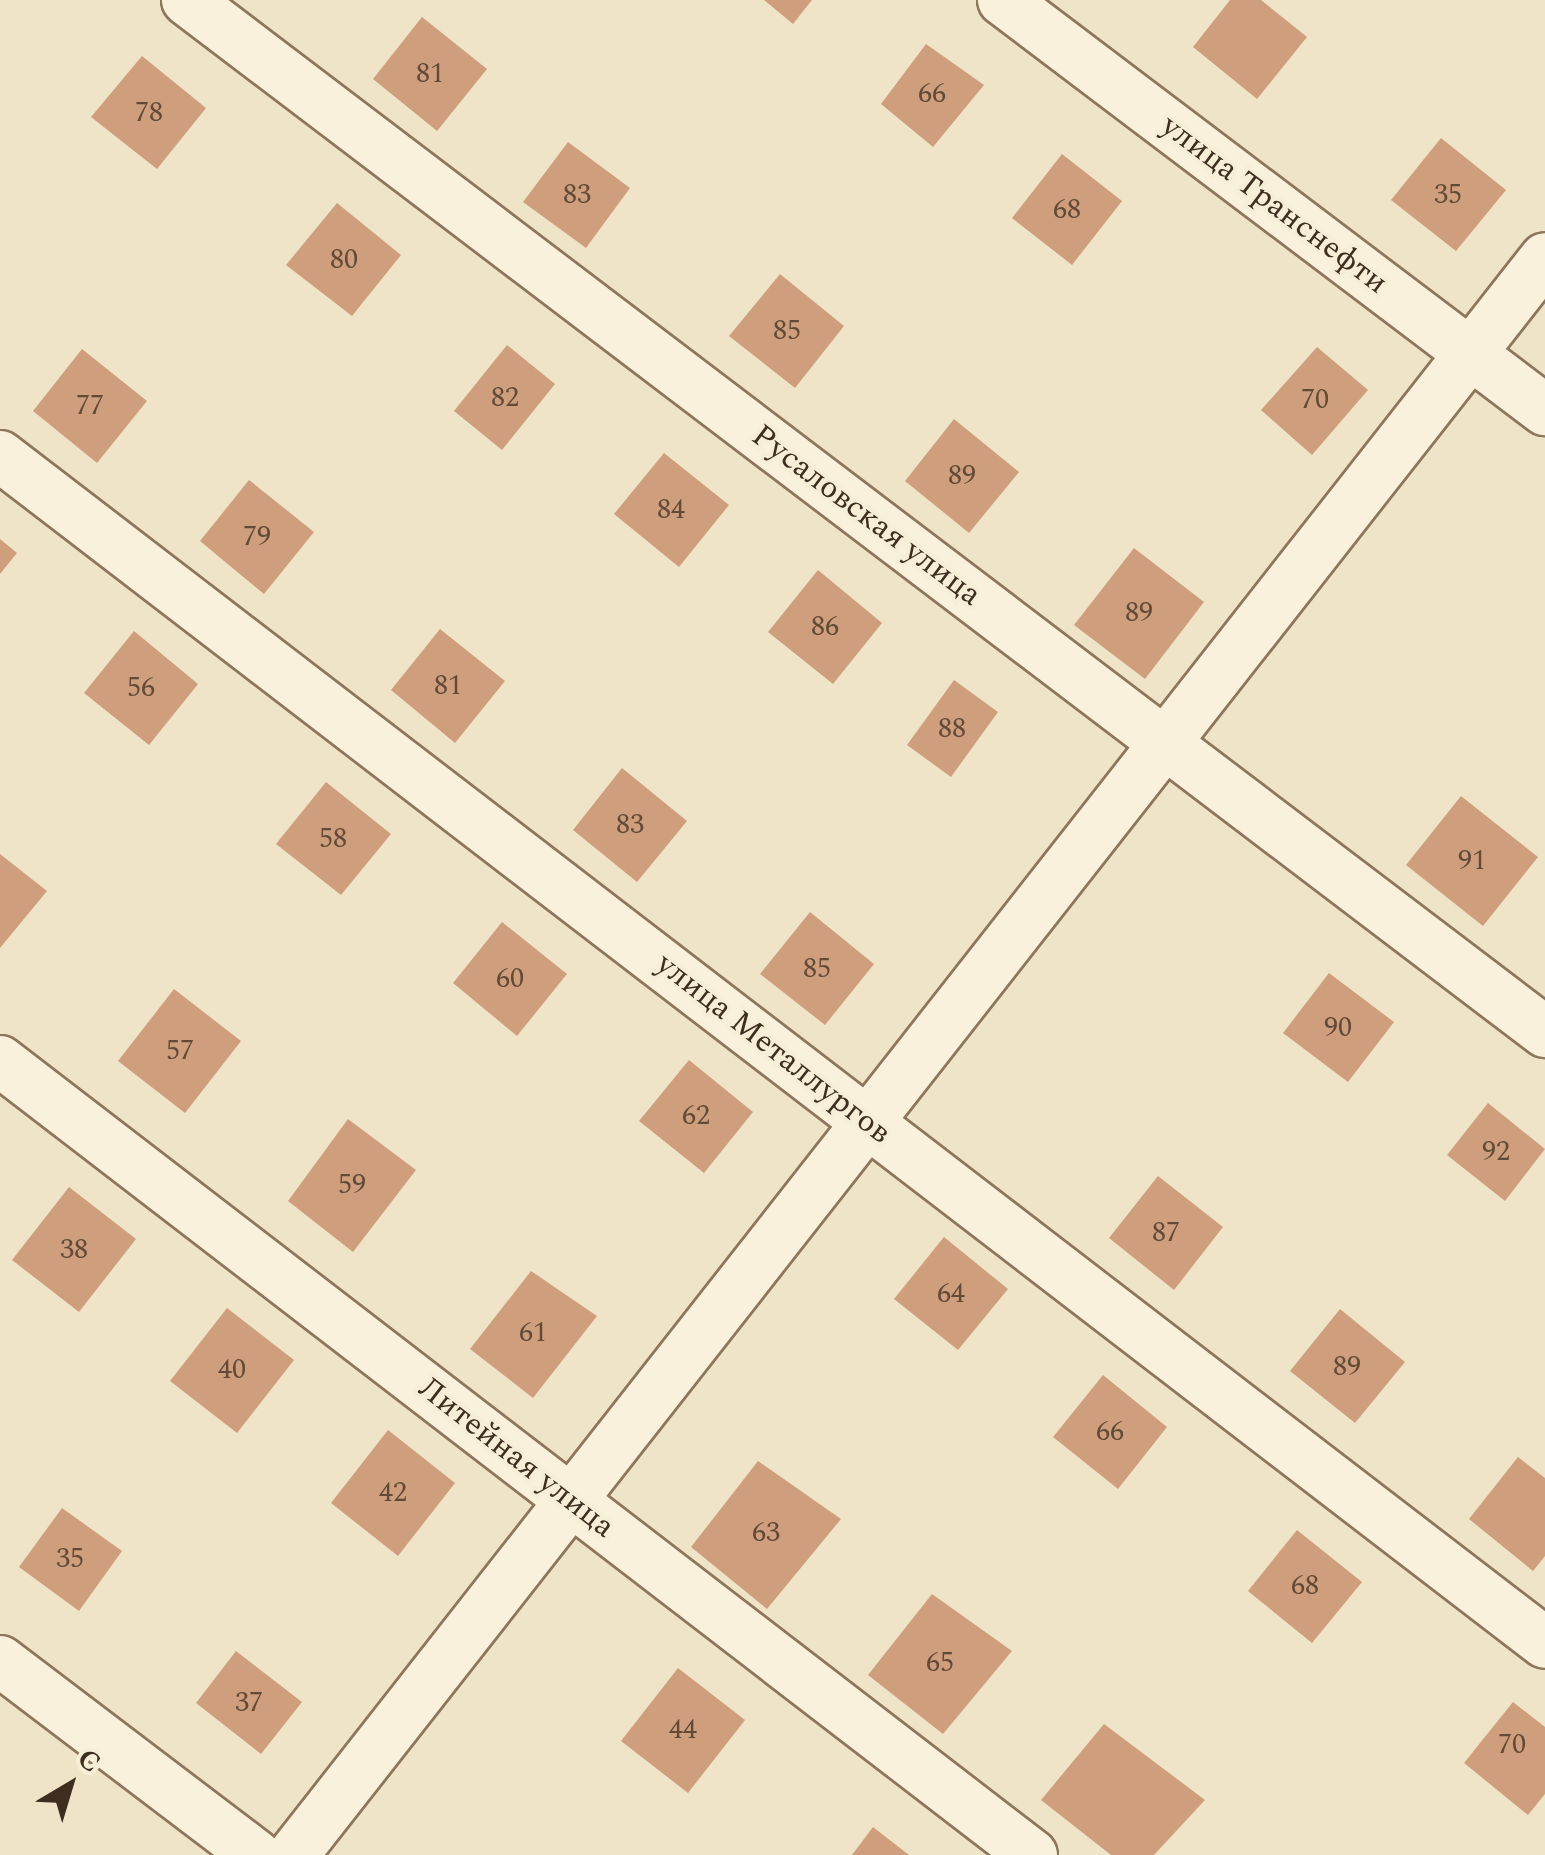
<!DOCTYPE html>
<html>
<head>
<meta charset="utf-8">
<style>
  body { margin:0 }
  #map { position:relative; width:1545px; height:1855px; overflow:hidden; background:#f0e4c8; font-family:Spectral,serif }
  div>[style] { position:absolute }
  [style*='--x'] { left:calc(var(--x)*1px); top:calc(var(--y)*1px); width:calc(var(--w)*1px); rotate:calc(var(--a)*1deg) }
  .building>* { inset:0; background:#cf9f7d }
  .roads { filter:drop-shadow(2px 0 #8d765c) drop-shadow(-2px 0 #8d765c) drop-shadow(0 2px #8d765c) drop-shadow(0 -2px #8d765c) }
  .minor>* { height:50px; margin:-25px; padding:0 25px; transform-origin:25px; border-radius:25px; background:#faf1dc }
  span { translate:-50% -50%; white-space:nowrap; text-align:center; line-height:1.15; -webkit-text-stroke:8px #f7eed8; paint-order:stroke }
  .number-label { font-size:28px; color:#624a37 }
  .number-label span { -webkit-text-stroke-width:0 }
  .street-label { font-size:32px; color:#3d2e20 }
  .north { position:absolute; left:20px; top:1735px; width:100px; height:100px; -webkit-text-stroke:8px #f7eed8; paint-order:stroke; rotate:38deg; font-size:28px; font-weight:700; line-height:40px; text-align:center; color:#3d2e20 }
  .north::after { content:''; display:block; margin:auto; width:35px; height:45px; background:#3d2e20; clip-path:polygon(50% 0,100% 100%,50% 72%,0 100%) }
</style>
</head>
<body>
<div id="map">
  <div class="building">
    <div style="clip-path:polygon(764px 0,812px 0,793px 24px)"></div>
    <div style="clip-path:polygon(1230px 0,1261px 0,1307px 37px,1257px 99px,1193px 47px)"></div>
    <div style="clip-path:polygon(422px 17px,487px 69px,437px 131px,373px 79px)"></div>
    <div style="clip-path:polygon(926px 44px,984px 85px,933px 147px,881px 104px)"></div>
    <div style="clip-path:polygon(142px 56px,206px 108px,157px 169px,91px 117px)"></div>
    <div style="clip-path:polygon(1441px 138px,1506px 190px,1456px 251px,1391px 200px)"></div>
    <div style="clip-path:polygon(568px 142px,630px 188px,586px 248px,523px 202px)"></div>
    <div style="clip-path:polygon(1062px 154px,1122px 201px,1072px 265px,1012px 218px)"></div>
    <div style="clip-path:polygon(337px 203px,401px 255px,352px 316px,286px 265px)"></div>
    <div style="clip-path:polygon(780px 274px,844px 326px,795px 388px,729px 336px)"></div>
    <div style="clip-path:polygon(507px 345px,555px 384px,502px 450px,454px 411px)"></div>
    <div style="clip-path:polygon(1317px 347px,1368px 390px,1312px 455px,1261px 410px)"></div>
    <div style="clip-path:polygon(82px 349px,147px 401px,97px 463px,33px 411px)"></div>
    <div style="clip-path:polygon(954px 419px,1019px 472px,969px 533px,905px 481px)"></div>
    <div style="clip-path:polygon(664px 453px,729px 505px,679px 567px,614px 514px)"></div>
    <div style="clip-path:polygon(249px 480px,314px 532px,264px 594px,200px 541px)"></div>
    <div style="clip-path:polygon(0 539px,17px 553px,0 574px)"></div>
    <div style="clip-path:polygon(1134px 548px,1204px 602px,1145px 679px,1074px 625px)"></div>
    <div style="clip-path:polygon(818px 570px,882px 623px,833px 684px,768px 632px)"></div>
    <div style="clip-path:polygon(440px 629px,505px 681px,455px 743px,391px 690px)"></div>
    <div style="clip-path:polygon(134px 631px,198px 684px,149px 745px,84px 693px)"></div>
    <div style="clip-path:polygon(954px 680px,998px 712px,951px 777px,907px 745px)"></div>
    <div style="clip-path:polygon(622px 768px,687px 821px,637px 882px,573px 830px)"></div>
    <div style="clip-path:polygon(326px 782px,391px 834px,341px 895px,276px 844px)"></div>
    <div style="clip-path:polygon(1461px 796px,1538px 857px,1483px 926px,1406px 865px)"></div>
    <div style="clip-path:polygon(0 854px,47px 891px,0 948px)"></div>
    <div style="clip-path:polygon(810px 912px,874px 964px,825px 1025px,760px 974px)"></div>
    <div style="clip-path:polygon(502px 922px,567px 974px,517px 1036px,453px 983px)"></div>
    <div style="clip-path:polygon(1329px 973px,1394px 1022px,1348px 1082px,1283px 1033px)"></div>
    <div style="clip-path:polygon(174px 989px,241px 1041px,185px 1113px,118px 1061px)"></div>
    <div style="clip-path:polygon(689px 1060px,753px 1112px,704px 1173px,639px 1121px)"></div>
    <div style="clip-path:polygon(1488px 1103px,1545px 1149px,1505px 1201px,1447px 1155px)"></div>
    <div style="clip-path:polygon(348px 1119px,416px 1170px,353px 1252px,288px 1201px)"></div>
    <div style="clip-path:polygon(1158px 1176px,1223px 1227px,1174px 1290px,1109px 1238px)"></div>
    <div style="clip-path:polygon(69px 1187px,136px 1239px,79px 1312px,12px 1260px)"></div>
    <div style="clip-path:polygon(944px 1237px,1008px 1289px,958px 1350px,894px 1299px)"></div>
    <div style="clip-path:polygon(531px 1271px,597px 1316px,533px 1398px,470px 1349px)"></div>
    <div style="clip-path:polygon(227px 1308px,294px 1360px,237px 1433px,170px 1381px)"></div>
    <div style="clip-path:polygon(1340px 1309px,1405px 1362px,1355px 1423px,1290px 1371px)"></div>
    <div style="clip-path:polygon(1103px 1375px,1167px 1427px,1118px 1489px,1053px 1437px)"></div>
    <div style="clip-path:polygon(388px 1430px,455px 1483px,398px 1556px,331px 1503px)"></div>
    <div style="clip-path:polygon(1518px 1457px,1545px 1478px,1545px 1556px,1533px 1571px,1469px 1519px)"></div>
    <div style="clip-path:polygon(758px 1461px,841px 1519px,767px 1609px,691px 1547px)"></div>
    <div style="clip-path:polygon(62px 1508px,122px 1551px,79px 1611px,19px 1567px)"></div>
    <div style="clip-path:polygon(1297px 1530px,1362px 1582px,1312px 1643px,1248px 1591px)"></div>
    <div style="clip-path:polygon(932px 1594px,1012px 1651px,943px 1734px,868px 1675px)"></div>
    <div style="clip-path:polygon(236px 1651px,302px 1702px,261px 1754px,196px 1703px)"></div>
    <div style="clip-path:polygon(678px 1668px,745px 1720px,688px 1793px,621px 1741px)"></div>
    <div style="clip-path:polygon(1513px 1702px,1545px 1727px,1545px 1794px,1528px 1815px,1464px 1763px)"></div>
    <div style="clip-path:polygon(1104px 1724px,1205px 1800px,1154px 1855px,1111px 1855px,1041px 1800px)"></div>
    <div style="clip-path:polygon(873px 1827px,909px 1855px,852px 1855px)"></div>
  </div>
  <div class="roads">
    <div class="minor">
      <div style="--x:187;--y:0;--w:1706;--a:37.23"></div>
      <div style="--x:1003;--y:0;--w:680;--a:37.11"></div>
      <div style="--x:0;--y:456;--w:1948;--a:37.53"></div>
      <div style="--x:0;--y:1061;--w:1302;--a:37.57"></div>
      <div style="--x:0;--y:1661;--w:321;--a:37.2"></div>
      <div style="--x:293;--y:1855;--w:2029;--a:-51.9"></div>
    </div>
  </div>
  <div class="number-label">
    <span style="left:430px;top:74px">81</span>
    <span style="left:932px;top:94px">66</span>
    <span style="left:149px;top:113px">78</span>
    <span style="left:577px;top:195px">83</span>
    <span style="left:1448px;top:195px">35</span>
    <span style="left:1067px;top:210px">68</span>
    <span style="left:344px;top:260px">80</span>
    <span style="left:787px;top:331px">85</span>
    <span style="left:505px;top:398px">82</span>
    <span style="left:1315px;top:400px">70</span>
    <span style="left:90px;top:406px">77</span>
    <span style="left:962px;top:476px">89</span>
    <span style="left:671px;top:510px">84</span>
    <span style="left:257px;top:537px">79</span>
    <span style="left:1139px;top:613px">89</span>
    <span style="left:825px;top:627px">86</span>
    <span style="left:448px;top:686px">81</span>
    <span style="left:141px;top:688px">56</span>
    <span style="left:952px;top:729px">88</span>
    <span style="left:630px;top:825px">83</span>
    <span style="left:333px;top:839px">58</span>
    <span style="left:1472px;top:861px">91</span>
    <span style="left:817px;top:969px">85</span>
    <span style="left:510px;top:979px">60</span>
    <span style="left:1338px;top:1028px">90</span>
    <span style="left:180px;top:1051px">57</span>
    <span style="left:696px;top:1116px">62</span>
    <span style="left:1496px;top:1152px">92</span>
    <span style="left:352px;top:1185px">59</span>
    <span style="left:1166px;top:1233px">87</span>
    <span style="left:74px;top:1250px">38</span>
    <span style="left:951px;top:1294px">64</span>
    <span style="left:533px;top:1333px">61</span>
    <span style="left:1347px;top:1367px">89</span>
    <span style="left:232px;top:1370px">40</span>
    <span style="left:1110px;top:1432px">66</span>
    <span style="left:393px;top:1493px">42</span>
    <span style="left:766px;top:1533px">63</span>
    <span style="left:70px;top:1559px">35</span>
    <span style="left:1305px;top:1586px">68</span>
    <span style="left:940px;top:1663px">65</span>
    <span style="left:249px;top:1703px">37</span>
    <span style="left:683px;top:1730px">44</span>
    <span style="left:1512px;top:1745px">70</span>
  </div>
  <div class="street-label">
    <span style="left:1274px;top:205px;rotate:37deg">улица Транснефти</span>
    <span style="left:866px;top:516px;rotate:37deg">Русаловская улица</span>
    <span style="left:773px;top:1049px;rotate:38deg">улица Металлургов</span>
    <span style="left:516px;top:1458px;rotate:38deg">Литейная улица</span>
  </div>
  <div class="north">С</div>
</div>
</body>
</html>
